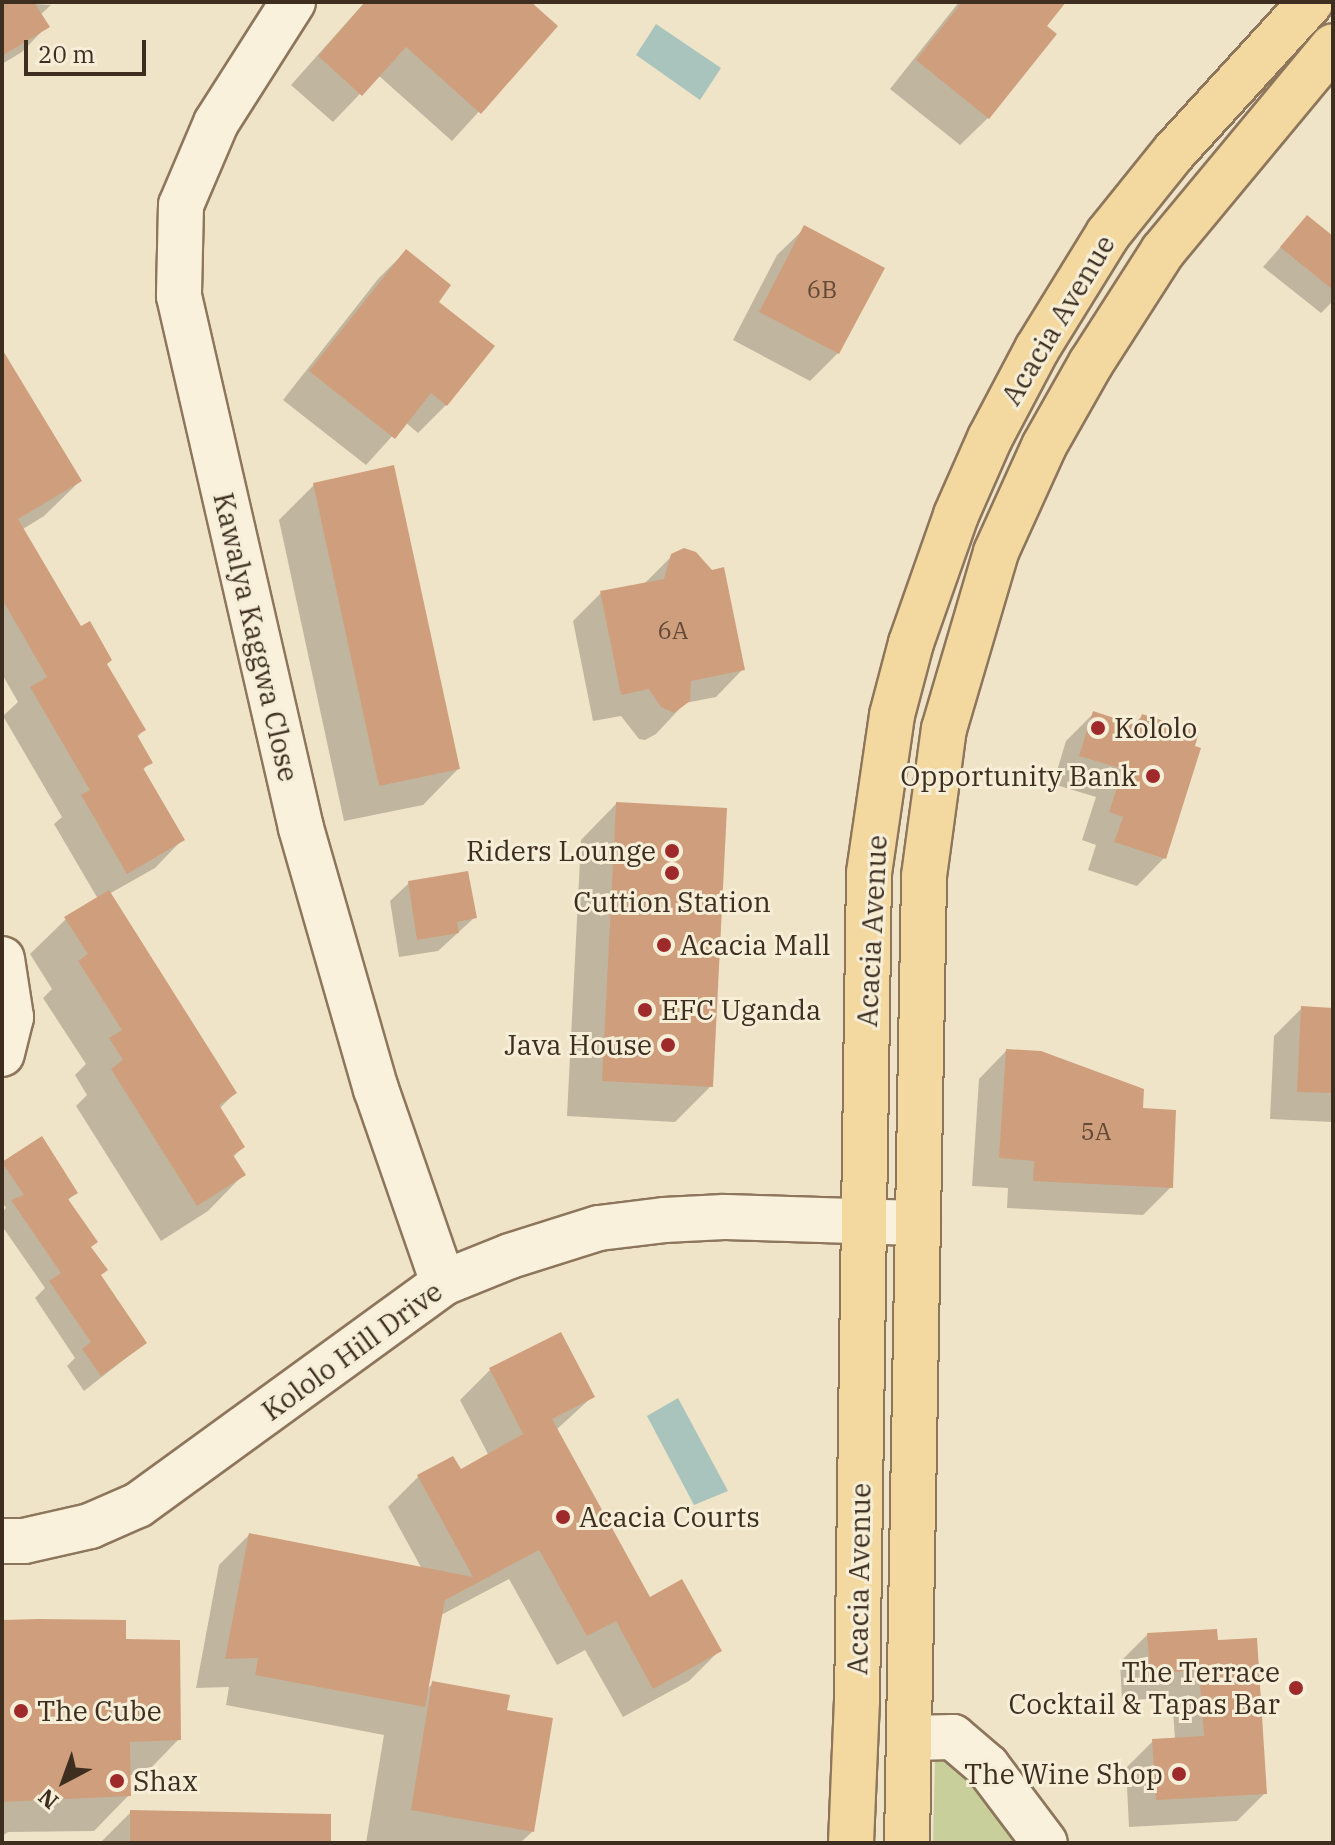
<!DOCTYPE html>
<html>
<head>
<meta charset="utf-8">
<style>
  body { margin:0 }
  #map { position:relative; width:1335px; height:1845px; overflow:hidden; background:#f0e4c8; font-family:"IBM Plex Serif",serif }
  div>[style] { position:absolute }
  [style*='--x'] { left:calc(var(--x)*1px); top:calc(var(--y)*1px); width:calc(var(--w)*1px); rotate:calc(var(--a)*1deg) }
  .green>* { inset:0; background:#c9cf9b }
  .water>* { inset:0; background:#a9c4bc }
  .shadow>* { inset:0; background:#0003 }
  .building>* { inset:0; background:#cf9f7d }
  .roads { filter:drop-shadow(2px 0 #8d765c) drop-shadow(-2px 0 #8d765c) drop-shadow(0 2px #8d765c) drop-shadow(0 -2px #8d765c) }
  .minor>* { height:44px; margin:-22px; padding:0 22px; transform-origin:22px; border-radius:22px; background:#faf1dc }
  .major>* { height:44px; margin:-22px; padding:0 22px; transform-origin:22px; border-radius:22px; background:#f3d9a0 }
  .dots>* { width:22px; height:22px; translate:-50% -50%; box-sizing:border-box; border:4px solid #f7eed8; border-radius:50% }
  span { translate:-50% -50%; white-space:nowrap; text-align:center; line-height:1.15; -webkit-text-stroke:6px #f7eed8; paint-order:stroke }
  .number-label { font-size:24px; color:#624a37 }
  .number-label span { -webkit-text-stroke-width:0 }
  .street-label { font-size:28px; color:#3d2e20 }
  .poi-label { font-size:28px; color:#3d2e20 }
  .left { translate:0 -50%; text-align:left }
  .right { translate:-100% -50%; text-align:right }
  .frame { position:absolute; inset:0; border:4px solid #3d2e20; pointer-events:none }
  .north { position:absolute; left:24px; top:1741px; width:80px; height:80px; -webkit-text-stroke:6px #f7eed8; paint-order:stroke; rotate:221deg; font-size:22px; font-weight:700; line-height:32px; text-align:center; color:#3d2e20 }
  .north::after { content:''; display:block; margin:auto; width:28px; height:36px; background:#3d2e20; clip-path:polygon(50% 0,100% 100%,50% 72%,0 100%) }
  .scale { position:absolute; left:24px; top:40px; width:122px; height:36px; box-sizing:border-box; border:4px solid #3d2e20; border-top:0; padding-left:10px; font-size:24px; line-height:28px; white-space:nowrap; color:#3d2e20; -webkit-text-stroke:6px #f7eed8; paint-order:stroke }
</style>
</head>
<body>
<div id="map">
  <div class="green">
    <div style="clip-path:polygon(935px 1757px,963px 1764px,1021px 1843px,933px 1843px)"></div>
  </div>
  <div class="water">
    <div style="clip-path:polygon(656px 24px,721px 68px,700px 100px,636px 55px)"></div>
    <div style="clip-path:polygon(678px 1398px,728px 1491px,694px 1505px,647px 1416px)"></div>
  </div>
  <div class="shadow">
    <div style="clip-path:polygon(2px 2px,51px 5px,40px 15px,47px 26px,22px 52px,2px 64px)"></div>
    <div style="clip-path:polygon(365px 2px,528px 2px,556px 27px,452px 141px,378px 75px,333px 122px,291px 85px)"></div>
    <div style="clip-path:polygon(959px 2px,1060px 2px,988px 118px,960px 145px,890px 89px)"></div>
    <div style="clip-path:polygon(1307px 217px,1333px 239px,1333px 301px,1321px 313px,1263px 267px)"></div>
    <div style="clip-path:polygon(805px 228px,838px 353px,810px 381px,733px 340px,777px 255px)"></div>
    <div style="clip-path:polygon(406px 251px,436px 302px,492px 346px,446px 405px,418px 433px,405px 422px,366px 465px,283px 400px,378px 279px)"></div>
    <div style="clip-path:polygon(2px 353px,80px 481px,44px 516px,2px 542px)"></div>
    <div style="clip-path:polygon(314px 485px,458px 769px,423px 805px,344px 821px,279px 520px)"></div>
    <div style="clip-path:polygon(672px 556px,711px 572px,743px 669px,716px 697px,685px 703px,656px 734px,645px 740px,639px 739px,621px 716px,593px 721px,573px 621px,601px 593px,643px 585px)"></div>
    <div style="clip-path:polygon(2px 568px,105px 665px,144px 730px,136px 738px,150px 762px,142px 771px,182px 840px,155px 868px,109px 894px,235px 1093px,219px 1109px,243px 1147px,232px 1158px,243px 1175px,208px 1211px,161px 1241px,76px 1106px,87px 1095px,75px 1075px,86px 1064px,43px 998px,52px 989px,30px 954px,66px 919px,98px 899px,54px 824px,62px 817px,3px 716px,18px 702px,2px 674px)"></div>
    <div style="clip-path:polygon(1094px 713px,1132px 726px,1142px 716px,1164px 858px,1137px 886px,1088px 870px,1096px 845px,1082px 840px,1096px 797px,1053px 784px,1066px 741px)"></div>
    <div style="clip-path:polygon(616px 804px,711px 1086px,675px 1122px,567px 1116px,581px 840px)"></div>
    <div style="clip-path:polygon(409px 883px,474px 918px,438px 951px,399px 957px,390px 901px)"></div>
    <div style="clip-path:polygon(1302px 1008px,1333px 1010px,1333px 1122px,1270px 1119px,1274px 1036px)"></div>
    <div style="clip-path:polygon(1006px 1051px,1141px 1110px,1171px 1187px,1143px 1215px,1007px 1208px,1008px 1188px,972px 1186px,979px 1079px)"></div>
    <div style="clip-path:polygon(4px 1164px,75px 1193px,67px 1201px,99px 1276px,145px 1343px,84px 1391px,67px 1366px,75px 1358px,35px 1298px,45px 1288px,2px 1226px,2px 1212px,6px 1208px,2px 1202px)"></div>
    <div style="clip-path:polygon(490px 1370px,592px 1397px,556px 1430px,649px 1600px,719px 1651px,689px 1681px,623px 1717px,585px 1650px,557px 1665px,509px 1579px,441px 1615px,426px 1690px,433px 1683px,505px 1712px,533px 1831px,520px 1843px,366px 1843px,384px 1735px,226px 1705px,229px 1687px,196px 1688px,219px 1565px,249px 1535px,422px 1569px,388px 1507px,418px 1477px,460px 1472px,489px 1456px,460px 1400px)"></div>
    <div style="clip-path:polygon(2px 1623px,124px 1641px,179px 1739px,144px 1775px,129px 1775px,129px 1795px,94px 1831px,8px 1832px,2px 1836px)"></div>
    <div style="clip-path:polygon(1147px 1635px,1216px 1643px,1265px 1793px,1237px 1821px,1129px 1827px,1126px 1768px,1153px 1741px,1175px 1739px,1172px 1697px,1122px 1701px,1120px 1662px)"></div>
    <div style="clip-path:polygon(131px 1812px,324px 1843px,100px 1843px)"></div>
  </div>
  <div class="building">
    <div style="clip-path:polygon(2px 2px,34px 2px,50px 27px,2px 56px)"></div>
    <div style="clip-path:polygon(365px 2px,531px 2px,558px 26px,481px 114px,406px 47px,362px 96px,318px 56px)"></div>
    <div style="clip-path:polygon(962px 2px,1066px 2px,1047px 26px,1057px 34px,989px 119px,916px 60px)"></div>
    <div style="clip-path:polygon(1307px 215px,1333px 236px,1333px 290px,1280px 247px)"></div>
    <div style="clip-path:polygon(804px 225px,885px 268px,839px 354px,759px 312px)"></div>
    <div style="clip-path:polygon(406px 249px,451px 285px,439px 302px,495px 346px,447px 406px,431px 393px,395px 439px,309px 371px)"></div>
    <div style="clip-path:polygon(2px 349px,82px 481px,18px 519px,81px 626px,90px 621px,112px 660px,107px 664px,146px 730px,137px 735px,153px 763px,143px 768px,185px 840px,127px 874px,81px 795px,90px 790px,30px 687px,47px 677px,2px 599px)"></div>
    <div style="clip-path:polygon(394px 465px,460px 769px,379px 786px,313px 483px)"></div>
    <div style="clip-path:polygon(684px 548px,696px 552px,712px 570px,724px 567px,745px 670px,691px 681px,690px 701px,674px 713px,661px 707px,649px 689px,621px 695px,600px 591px,664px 579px,671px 554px)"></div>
    <div style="clip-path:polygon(1093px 711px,1138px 726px,1142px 714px,1199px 732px,1195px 746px,1201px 748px,1166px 859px,1114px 842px,1123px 817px,1109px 812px,1123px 769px,1079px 756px)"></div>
    <div style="clip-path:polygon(616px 802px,727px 808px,713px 1087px,602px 1081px)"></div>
    <div style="clip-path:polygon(468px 871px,477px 918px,457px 922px,459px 933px,417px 940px,408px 881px)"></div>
    <div style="clip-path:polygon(109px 890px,237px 1093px,219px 1105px,245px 1147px,233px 1155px,246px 1175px,197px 1206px,111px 1069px,123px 1060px,109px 1038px,122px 1030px,78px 961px,88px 954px,64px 917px)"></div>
    <div style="clip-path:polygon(1301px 1006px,1333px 1008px,1333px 1093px,1297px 1092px)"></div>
    <div style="clip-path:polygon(1006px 1049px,1041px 1051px,1144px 1089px,1143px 1108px,1176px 1110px,1173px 1188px,1033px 1181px,1034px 1161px,999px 1158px)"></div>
    <div style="clip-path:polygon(42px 1136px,78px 1193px,68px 1199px,98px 1242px,91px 1247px,108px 1270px,101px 1275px,147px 1343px,101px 1376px,82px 1349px,91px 1342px,49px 1281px,61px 1273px,11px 1200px,24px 1195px,2px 1162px)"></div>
    <div style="clip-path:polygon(561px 1332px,595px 1397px,552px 1419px,650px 1597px,682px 1579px,722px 1651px,653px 1689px,616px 1621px,587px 1636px,539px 1550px,445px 1600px,425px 1707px,255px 1675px,258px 1658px,225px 1659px,249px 1533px,473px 1577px,417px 1475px,453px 1456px,461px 1469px,523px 1434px,489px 1368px)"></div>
    <div style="clip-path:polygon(39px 1619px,126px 1620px,126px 1639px,180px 1640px,181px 1740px,130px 1742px,131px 1796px,2px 1802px,2px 1620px)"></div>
    <div style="clip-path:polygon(1217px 1629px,1218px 1640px,1257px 1638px,1267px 1794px,1156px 1800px,1152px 1739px,1204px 1736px,1199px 1670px,1150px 1674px,1147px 1633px)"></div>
    <div style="clip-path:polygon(432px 1681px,510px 1695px,507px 1710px,553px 1718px,534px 1832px,411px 1810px)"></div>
    <div style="clip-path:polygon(130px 1810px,331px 1814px,331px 1843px,130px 1843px)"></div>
  </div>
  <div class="roads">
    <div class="minor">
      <div style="--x:293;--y:2;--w:143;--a:122.5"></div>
      <div style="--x:216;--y:123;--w:89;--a:113.1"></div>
      <div style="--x:181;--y:205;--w:91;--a:91.3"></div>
      <div style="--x:179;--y:296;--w:546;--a:77.08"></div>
      <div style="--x:301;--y:828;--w:272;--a:74"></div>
      <div style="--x:376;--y:1089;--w:205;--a:70.9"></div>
      <div style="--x:2;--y:959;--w:59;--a:81.2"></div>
      <div style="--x:11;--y:1017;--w:38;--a:104"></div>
      <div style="--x:2;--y:1541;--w:22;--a:0"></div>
      <div style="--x:24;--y:1541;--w:68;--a:-12.8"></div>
      <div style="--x:90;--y:1526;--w:52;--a:-23.6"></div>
      <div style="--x:138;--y:1505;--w:377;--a:-36"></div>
      <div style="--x:443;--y:1283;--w:72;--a:-21.9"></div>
      <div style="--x:510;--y:1256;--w:93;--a:-17.5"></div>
      <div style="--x:599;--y:1228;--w:65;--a:-7"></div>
      <div style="--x:664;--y:1220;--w:60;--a:-2.9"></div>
      <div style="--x:724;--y:1217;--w:194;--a:1.8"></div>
      <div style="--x:910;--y:1738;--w:43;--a:-1.3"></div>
      <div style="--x:953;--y:1737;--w:45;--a:40.5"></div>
      <div style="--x:987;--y:1766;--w:96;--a:53"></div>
    </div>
    <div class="major">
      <div style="--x:851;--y:1843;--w:142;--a:-87.6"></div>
      <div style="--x:857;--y:1701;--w:828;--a:-89.17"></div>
      <div style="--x:869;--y:873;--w:160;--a:-81.7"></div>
      <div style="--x:892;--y:715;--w:74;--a:-75.2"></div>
      <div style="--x:911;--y:643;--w:136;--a:-70.6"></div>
      <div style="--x:956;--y:515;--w:84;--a:-66.2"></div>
      <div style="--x:990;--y:438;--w:101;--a:-62.2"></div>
      <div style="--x:1037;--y:349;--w:135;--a:-58.3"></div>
      <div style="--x:1108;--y:234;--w:105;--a:-51.2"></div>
      <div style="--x:1174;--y:152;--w:203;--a:-47.6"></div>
      <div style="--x:907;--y:1843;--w:967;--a:-88.99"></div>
      <div style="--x:924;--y:876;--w:148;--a:-82.3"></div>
      <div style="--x:944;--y:729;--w:184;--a:-73.6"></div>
      <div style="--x:996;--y:552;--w:116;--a:-65.6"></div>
      <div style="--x:1044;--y:446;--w:95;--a:-60.5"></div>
      <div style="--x:1091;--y:363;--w:133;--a:-57.3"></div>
      <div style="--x:1163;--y:251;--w:266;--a:-50.3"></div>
    </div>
  </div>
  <div class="dots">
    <div style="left:1098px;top:728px;background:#9e2a2b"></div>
    <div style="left:1153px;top:776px;background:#9e2a2b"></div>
    <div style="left:672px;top:851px;background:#9e2a2b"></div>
    <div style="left:672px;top:873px;background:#9e2a2b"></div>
    <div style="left:664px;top:945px;background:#9e2a2b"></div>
    <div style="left:645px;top:1010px;background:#9e2a2b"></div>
    <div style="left:668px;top:1045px;background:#9e2a2b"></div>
    <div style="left:563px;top:1517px;background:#9e2a2b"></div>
    <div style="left:1296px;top:1688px;background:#9e2a2b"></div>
    <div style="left:21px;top:1711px;background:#9e2a2b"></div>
    <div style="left:1179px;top:1774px;background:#9e2a2b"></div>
    <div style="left:117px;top:1781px;background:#9e2a2b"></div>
  </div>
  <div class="number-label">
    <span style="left:822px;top:290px">6B</span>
    <span style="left:673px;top:631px">6A</span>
    <span style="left:1096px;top:1132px">5A</span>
  </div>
  <div class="street-label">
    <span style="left:1058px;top:320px;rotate:-59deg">Acacia Avenue</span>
    <span style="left:256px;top:637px;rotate:77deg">Kawalya Kaggwa Close</span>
    <span style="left:872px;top:931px;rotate:-87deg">Acacia Avenue</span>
    <span style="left:352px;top:1351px;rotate:-36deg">Kololo Hill Drive</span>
    <span style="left:859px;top:1579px;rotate:-89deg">Acacia Avenue</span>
  </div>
  <div class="poi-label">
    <span class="left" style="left:1114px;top:728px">Kololo</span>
    <span class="right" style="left:1137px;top:776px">Opportunity Bank</span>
    <span class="right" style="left:656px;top:851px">Riders Lounge</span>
    <span style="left:672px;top:902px">Cuttion Station</span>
    <span class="left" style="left:680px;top:945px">Acacia Mall</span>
    <span class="left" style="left:661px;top:1010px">EFC Uganda</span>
    <span class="right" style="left:652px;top:1045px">Java House</span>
    <span class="left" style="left:579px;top:1517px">Acacia Courts</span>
    <span class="right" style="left:1280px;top:1688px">The Terrace<br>Cocktail &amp; Tapas Bar</span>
    <span class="left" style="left:37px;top:1711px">The Cube</span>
    <span class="right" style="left:1163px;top:1774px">The Wine Shop</span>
    <span class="left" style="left:133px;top:1781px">Shax</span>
  </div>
  <div class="frame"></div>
  <div class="north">N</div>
  <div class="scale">20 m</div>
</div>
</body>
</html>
